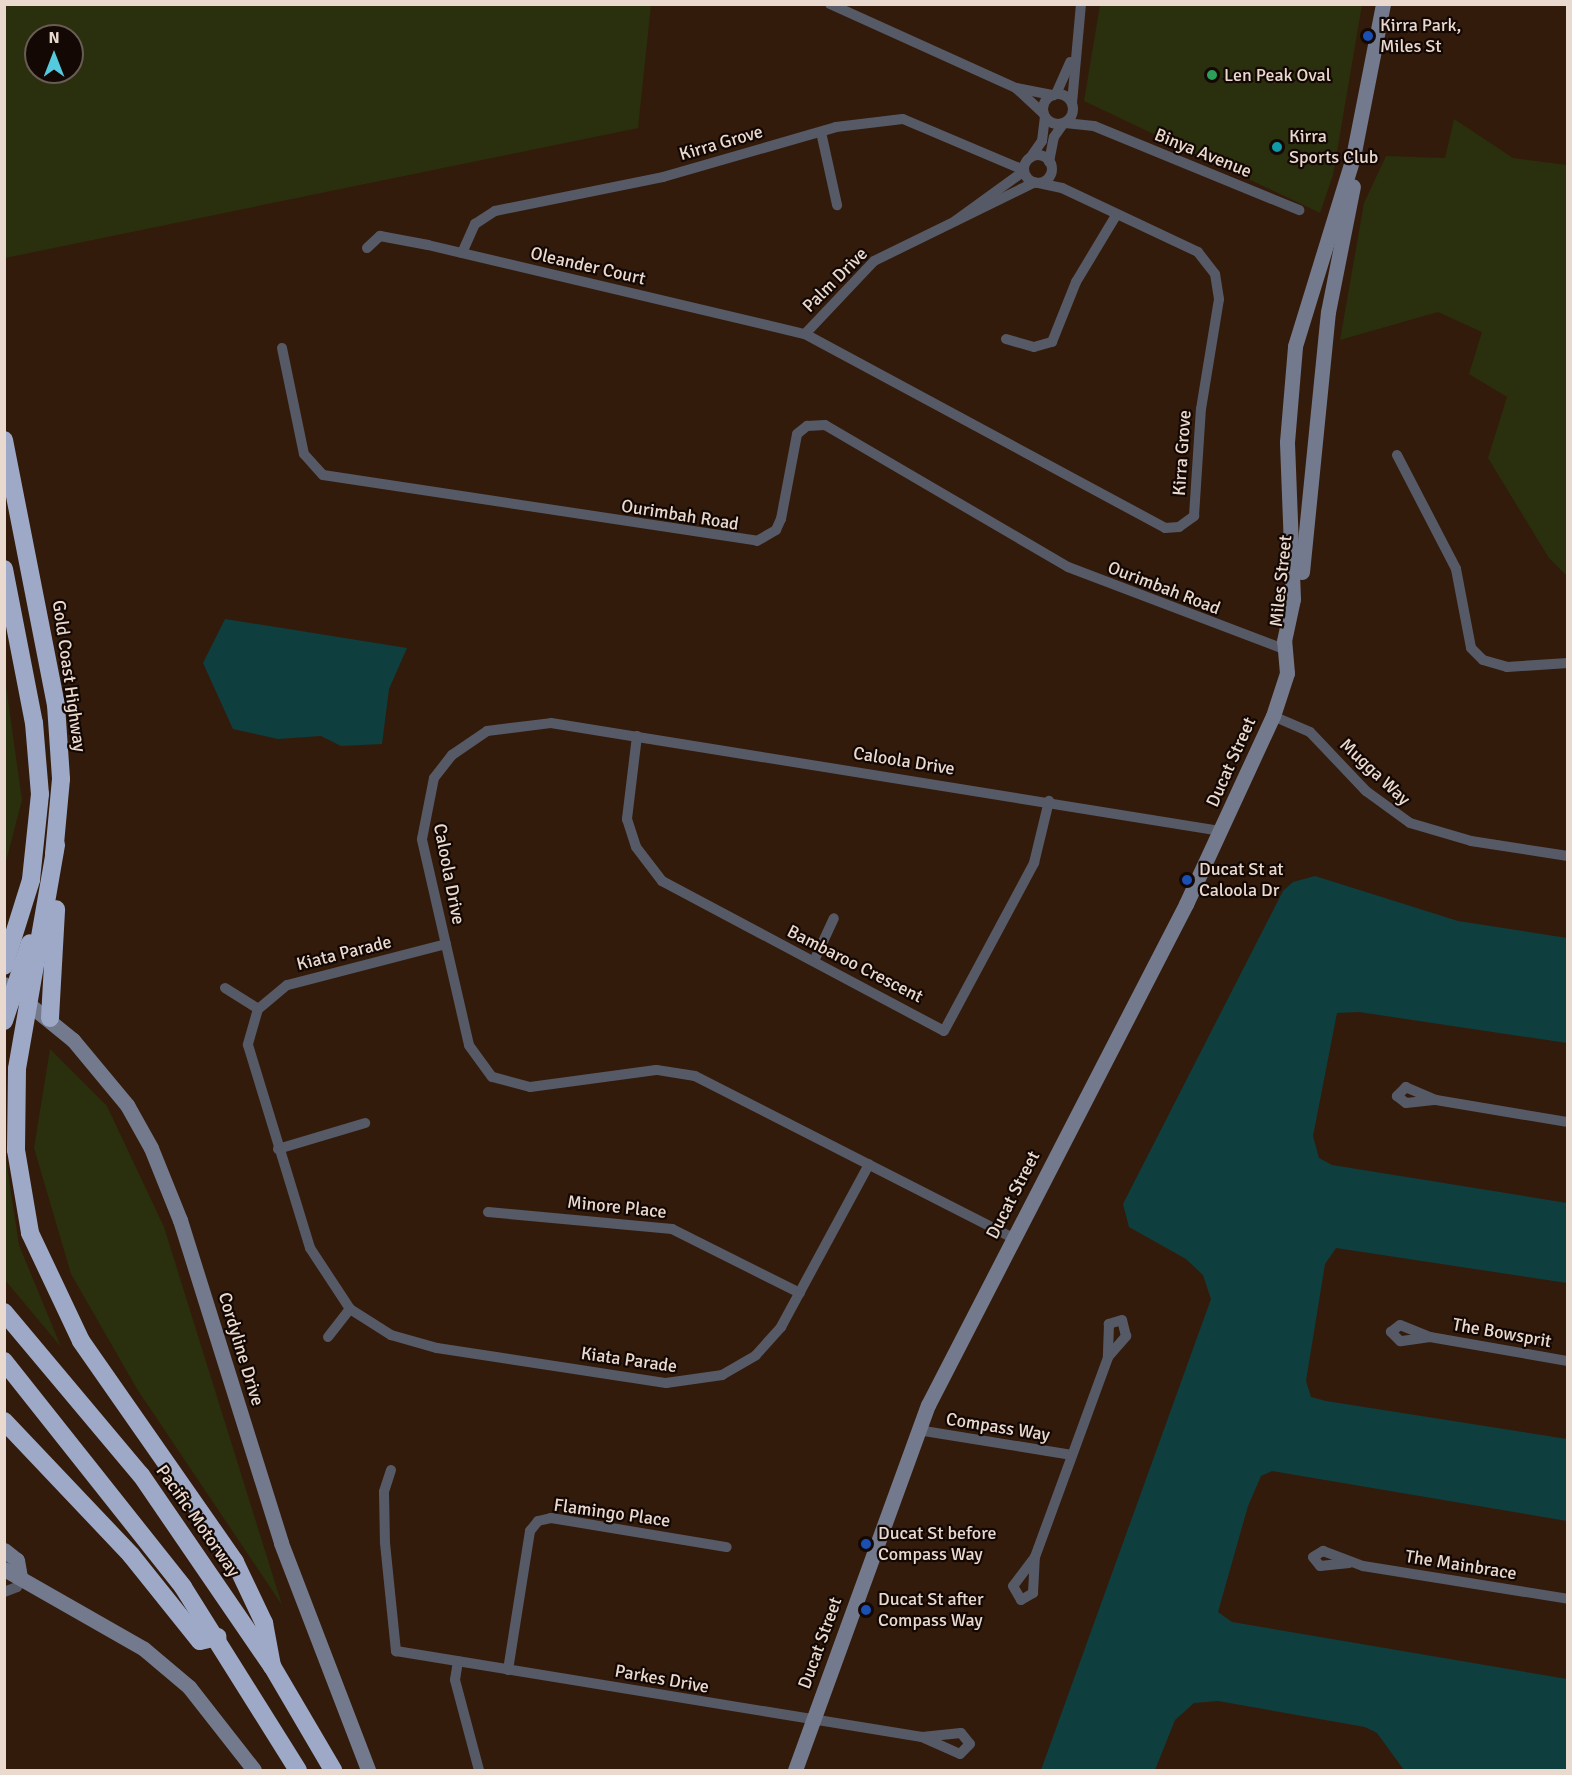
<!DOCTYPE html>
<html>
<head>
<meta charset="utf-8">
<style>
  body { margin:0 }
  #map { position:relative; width:1572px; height:1775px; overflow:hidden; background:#331b0b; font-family:Signika,sans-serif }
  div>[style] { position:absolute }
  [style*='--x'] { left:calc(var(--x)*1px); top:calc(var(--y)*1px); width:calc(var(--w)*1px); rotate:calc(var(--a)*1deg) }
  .green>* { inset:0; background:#2a2f0d }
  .water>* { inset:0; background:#0f3e3f }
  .street>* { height:10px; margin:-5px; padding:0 5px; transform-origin:5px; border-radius:5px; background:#565a67 }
  .street>.ring { margin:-5px; padding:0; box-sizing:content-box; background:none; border:10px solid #565a67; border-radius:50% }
  .secondary>* { height:15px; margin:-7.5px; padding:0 7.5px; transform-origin:7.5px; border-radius:7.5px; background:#737a8e }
  .highway>* { height:18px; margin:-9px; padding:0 9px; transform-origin:9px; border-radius:9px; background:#9ea9c7 }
  .dots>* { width:16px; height:16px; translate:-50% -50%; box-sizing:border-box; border:3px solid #130804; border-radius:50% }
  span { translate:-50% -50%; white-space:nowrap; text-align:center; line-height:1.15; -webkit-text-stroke:4.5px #130804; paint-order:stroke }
  .poi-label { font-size:18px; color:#ead9cf }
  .left { translate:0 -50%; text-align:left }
  .street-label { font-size:18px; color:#ead9cf }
  .frame { position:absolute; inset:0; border:6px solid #ead9cf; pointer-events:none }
  .north { position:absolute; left:24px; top:24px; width:60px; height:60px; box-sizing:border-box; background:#130804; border:2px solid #695c55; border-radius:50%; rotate:0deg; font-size:16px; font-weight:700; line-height:24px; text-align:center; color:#ead9cf }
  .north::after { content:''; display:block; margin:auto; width:21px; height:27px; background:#55cadf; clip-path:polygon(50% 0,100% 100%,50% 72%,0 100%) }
</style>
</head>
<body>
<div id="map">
  <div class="green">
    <div style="clip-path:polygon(evenodd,5px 4px,651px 4px,651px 5px,638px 128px,5px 258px,5px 4px,36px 36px,72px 36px,72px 72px,36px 72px,36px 36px)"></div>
    <div style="clip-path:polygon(1100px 5px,1362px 5px,1333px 175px,1320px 213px,1084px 101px)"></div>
    <div style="clip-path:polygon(1454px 119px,1513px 158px,1567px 165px,1567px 576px,1549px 558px,1488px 458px,1507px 397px,1469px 374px,1482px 332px,1438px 312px,1340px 340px,1364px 203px,1386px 156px,1445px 158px)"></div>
    <div style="clip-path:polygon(5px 679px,22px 800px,5px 865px,4px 865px)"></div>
    <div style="clip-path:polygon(50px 1049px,107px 1106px,164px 1227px,282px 1605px,137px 1389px,71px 1274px,34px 1148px)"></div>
    <div style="clip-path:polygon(4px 1147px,19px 1245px,61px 1347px,5px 1280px)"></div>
  </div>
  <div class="water">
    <div style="clip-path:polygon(225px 619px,407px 648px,389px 689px,382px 744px,341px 746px,321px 736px,278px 739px,233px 729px,203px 663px)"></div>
    <div style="clip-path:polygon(1315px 876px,1458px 921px,1567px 938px,1567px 1043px,1359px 1012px,1337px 1013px,1313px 1136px,1319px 1158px,1332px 1165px,1567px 1203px,1567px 1283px,1336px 1248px,1325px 1264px,1306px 1381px,1311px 1397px,1326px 1401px,1567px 1439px,1567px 1521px,1272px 1471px,1261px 1476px,1248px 1506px,1218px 1612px,1232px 1622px,1567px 1679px,1567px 1770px,1404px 1770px,1377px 1733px,1365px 1727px,1218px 1701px,1194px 1703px,1175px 1720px,1155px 1770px,1041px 1770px,1211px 1299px,1203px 1275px,1186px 1259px,1129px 1227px,1123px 1204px,1283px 891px,1293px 882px)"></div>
  </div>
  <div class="street">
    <div style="--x:830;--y:4;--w:204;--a:24.3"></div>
    <div style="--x:1016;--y:88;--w:38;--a:11"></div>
    <div style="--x:1016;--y:88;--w:38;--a:43"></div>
    <div class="ring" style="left:1043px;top:94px;width:20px;height:20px"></div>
    <div style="--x:1056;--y:94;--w:35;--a:-66"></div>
    <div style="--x:1072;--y:103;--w:99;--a:-84.8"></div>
    <div style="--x:1065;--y:123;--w:29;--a:6"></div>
    <div style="--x:1094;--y:126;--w:222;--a:22.3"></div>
    <div style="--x:821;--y:132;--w:75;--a:77.6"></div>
    <div class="ring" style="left:1024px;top:155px;width:18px;height:18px"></div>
    <div style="--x:1030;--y:158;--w:21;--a:-55"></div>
    <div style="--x:1042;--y:141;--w:24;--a:-83"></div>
    <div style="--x:1049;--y:162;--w:25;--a:-79"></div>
    <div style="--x:1054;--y:137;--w:16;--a:-55"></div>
    <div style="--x:955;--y:221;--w:85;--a:-35.9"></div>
    <div style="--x:367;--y:248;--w:18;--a:-43"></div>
    <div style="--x:380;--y:236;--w:49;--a:10.6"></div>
    <div style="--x:428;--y:245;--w:387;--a:13.3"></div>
    <div style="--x:805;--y:334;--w:409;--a:28.3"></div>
    <div style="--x:1165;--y:528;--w:14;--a:-4"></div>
    <div style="--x:1179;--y:527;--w:19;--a:-36"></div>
    <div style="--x:1194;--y:516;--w:107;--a:-86.3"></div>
    <div style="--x:1201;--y:409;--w:111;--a:-80.7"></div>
    <div style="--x:1219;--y:299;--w:25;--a:-99"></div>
    <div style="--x:1215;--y:274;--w:28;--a:-128"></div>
    <div style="--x:1198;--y:252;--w:150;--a:-154.8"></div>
    <div style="--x:1062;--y:188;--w:25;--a:-168"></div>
    <div style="--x:462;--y:253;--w:32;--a:-66"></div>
    <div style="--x:475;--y:224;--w:24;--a:-33"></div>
    <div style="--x:495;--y:211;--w:171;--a:-11.4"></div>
    <div style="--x:663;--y:177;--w:180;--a:-16.1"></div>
    <div style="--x:836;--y:127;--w:67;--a:-6.8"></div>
    <div style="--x:903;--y:119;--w:131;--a:22.9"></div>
    <div style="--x:805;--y:334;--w:100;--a:-46.6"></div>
    <div style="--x:874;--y:261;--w:179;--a:-26.1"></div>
    <div style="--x:1006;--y:339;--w:29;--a:16"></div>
    <div style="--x:1034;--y:347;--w:19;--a:-16"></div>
    <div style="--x:1052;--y:342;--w:65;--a:-68.2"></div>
    <div style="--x:1076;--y:282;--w:76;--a:-59"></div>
    <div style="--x:282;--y:348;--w:108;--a:78.3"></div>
    <div style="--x:304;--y:454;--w:28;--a:48"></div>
    <div style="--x:323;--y:475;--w:439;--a:8.6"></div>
    <div style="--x:757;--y:541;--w:22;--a:-30"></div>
    <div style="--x:776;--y:530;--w:12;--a:-66"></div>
    <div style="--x:781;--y:519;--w:86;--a:-79.3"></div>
    <div style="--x:797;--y:434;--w:13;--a:-39"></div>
    <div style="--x:807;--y:426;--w:18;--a:-3"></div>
    <div style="--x:825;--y:425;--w:281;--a:30.3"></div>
    <div style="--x:1068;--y:567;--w:233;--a:20.8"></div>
    <div style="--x:1397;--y:455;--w:128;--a:62.6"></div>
    <div style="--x:1456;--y:569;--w:80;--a:79.2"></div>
    <div style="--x:1471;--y:648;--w:17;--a:45"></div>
    <div style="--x:1483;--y:660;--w:25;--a:16"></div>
    <div style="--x:1507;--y:667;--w:61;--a:-3.8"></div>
    <div style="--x:1273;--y:716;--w:40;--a:23.4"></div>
    <div style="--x:1310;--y:732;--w:81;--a:46.5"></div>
    <div style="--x:1366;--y:791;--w:54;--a:36"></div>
    <div style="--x:1410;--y:823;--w:64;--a:16.4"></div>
    <div style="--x:1471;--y:841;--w:98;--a:8.8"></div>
    <div style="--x:637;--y:736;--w:84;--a:96.9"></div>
    <div style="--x:627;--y:819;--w:29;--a:72"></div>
    <div style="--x:636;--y:847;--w:43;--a:52.6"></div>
    <div style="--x:662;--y:881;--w:319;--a:28"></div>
    <div style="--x:944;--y:1031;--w:191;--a:-61.8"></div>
    <div style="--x:1034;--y:863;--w:64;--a:-76.4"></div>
    <div style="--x:446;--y:944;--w:164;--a:165.5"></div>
    <div style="--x:287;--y:985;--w:38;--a:140"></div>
    <div style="--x:258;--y:1009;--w:37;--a:106"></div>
    <div style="--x:248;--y:1045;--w:212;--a:73"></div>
    <div style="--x:310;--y:1248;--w:73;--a:56.7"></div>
    <div style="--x:350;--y:1309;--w:49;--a:32.4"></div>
    <div style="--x:391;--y:1335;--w:48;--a:15.8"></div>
    <div style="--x:437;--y:1348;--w:232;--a:8.7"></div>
    <div style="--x:666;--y:1383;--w:57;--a:-8.1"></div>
    <div style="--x:722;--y:1375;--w:39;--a:-30"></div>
    <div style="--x:756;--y:1355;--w:38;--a:-48"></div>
    <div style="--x:781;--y:1327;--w:185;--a:-61.6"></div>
    <div style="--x:814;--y:961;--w:47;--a:-65.1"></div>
    <div style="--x:225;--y:988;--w:39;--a:32"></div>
    <div style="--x:1436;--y:1100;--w:33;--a:-157"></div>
    <div style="--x:1406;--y:1087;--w:13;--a:135"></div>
    <div style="--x:1397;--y:1096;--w:11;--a:38"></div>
    <div style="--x:1406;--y:1103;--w:30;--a:-6"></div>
    <div style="--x:1436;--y:1100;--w:134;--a:9.5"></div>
    <div style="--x:278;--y:1149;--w:91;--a:-16.6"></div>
    <div style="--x:488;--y:1212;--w:185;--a:5.3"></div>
    <div style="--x:672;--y:1229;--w:143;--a:26.6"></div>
    <div style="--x:1013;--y:1238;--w:357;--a:-153"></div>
    <div style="--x:695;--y:1076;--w:39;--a:-171"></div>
    <div style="--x:656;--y:1070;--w:127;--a:172.3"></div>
    <div style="--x:530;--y:1087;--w:39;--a:-165"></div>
    <div style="--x:492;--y:1077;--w:39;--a:-126"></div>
    <div style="--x:469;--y:1045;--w:211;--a:-102.9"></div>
    <div style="--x:422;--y:839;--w:62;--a:-78.9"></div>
    <div style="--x:434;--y:778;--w:29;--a:-52"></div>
    <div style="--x:452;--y:755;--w:42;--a:-34.4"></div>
    <div style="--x:487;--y:731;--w:64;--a:-7.1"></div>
    <div style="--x:551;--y:723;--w:679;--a:9.16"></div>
    <div style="--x:328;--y:1337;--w:36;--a:-52"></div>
    <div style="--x:1430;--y:1337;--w:30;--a:172"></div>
    <div style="--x:1400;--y:1341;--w:13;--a:-135"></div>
    <div style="--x:1391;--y:1332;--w:11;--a:-38"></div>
    <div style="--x:1400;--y:1325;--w:32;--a:22"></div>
    <div style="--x:1430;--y:1337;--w:140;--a:9.9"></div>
    <div style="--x:918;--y:1430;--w:156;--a:9.2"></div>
    <div style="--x:391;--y:1470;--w:23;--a:108"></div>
    <div style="--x:384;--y:1492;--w:51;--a:88.9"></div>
    <div style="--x:385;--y:1543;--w:109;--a:84.2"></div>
    <div style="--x:396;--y:1651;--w:533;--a:9.29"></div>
    <div style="--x:922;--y:1737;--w:39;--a:-6"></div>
    <div style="--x:961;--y:1733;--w:14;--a:51"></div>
    <div style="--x:970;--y:1744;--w:14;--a:135"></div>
    <div style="--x:960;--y:1754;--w:42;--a:-155.9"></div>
    <div style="--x:1035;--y:1557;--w:36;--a:127"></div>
    <div style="--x:1013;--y:1586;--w:16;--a:60"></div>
    <div style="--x:1021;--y:1600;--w:14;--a:-30"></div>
    <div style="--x:1033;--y:1593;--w:36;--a:-87"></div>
    <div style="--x:1035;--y:1557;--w:213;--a:-69.9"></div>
    <div style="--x:1108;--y:1357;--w:28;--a:-49"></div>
    <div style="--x:1126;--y:1336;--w:16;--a:-104"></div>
    <div style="--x:1122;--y:1320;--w:14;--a:163"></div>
    <div style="--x:1109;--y:1324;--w:33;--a:92"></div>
    <div style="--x:1349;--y:1563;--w:29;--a:174"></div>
    <div style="--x:1320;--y:1566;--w:11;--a:-128"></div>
    <div style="--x:1313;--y:1557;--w:12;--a:-31"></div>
    <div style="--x:1323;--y:1551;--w:43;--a:20.6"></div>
    <div style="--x:1363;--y:1566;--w:208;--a:9.1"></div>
    <div style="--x:4;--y:1592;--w:14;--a:-21"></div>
    <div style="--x:17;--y:1587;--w:10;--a:-73"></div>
    <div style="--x:458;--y:1661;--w:19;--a:99"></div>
    <div style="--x:455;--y:1680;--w:93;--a:75.1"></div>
    <div style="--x:508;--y:1670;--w:141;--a:-81"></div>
    <div style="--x:530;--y:1531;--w:13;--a:-51"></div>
    <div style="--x:538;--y:1521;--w:13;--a:-13"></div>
    <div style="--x:551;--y:1518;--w:178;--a:9.4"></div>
  </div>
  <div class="secondary">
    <div style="--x:1302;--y:572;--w:261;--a:-84.3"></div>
    <div style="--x:1328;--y:312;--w:128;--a:-78.8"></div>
    <div style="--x:4;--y:984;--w:89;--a:39.1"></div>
    <div style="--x:73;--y:1040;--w:85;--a:50.3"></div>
    <div style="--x:127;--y:1105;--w:49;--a:60.8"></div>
    <div style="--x:151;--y:1148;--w:78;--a:68.1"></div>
    <div style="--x:180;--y:1220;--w:338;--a:72.6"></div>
    <div style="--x:281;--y:1543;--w:243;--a:69"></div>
    <div style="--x:4;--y:1550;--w:16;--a:38"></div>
    <div style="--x:17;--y:1560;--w:17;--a:80"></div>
    <div style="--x:4;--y:1569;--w:161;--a:29.7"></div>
    <div style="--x:144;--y:1649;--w:59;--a:40.2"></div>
    <div style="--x:189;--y:1687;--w:105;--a:51.9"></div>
    <div style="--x:795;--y:1770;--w:388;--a:-70"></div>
    <div style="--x:928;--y:1405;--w:564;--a:-62.75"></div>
    <div style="--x:1186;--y:904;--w:207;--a:-65.2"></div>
    <div style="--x:1273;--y:716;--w:45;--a:-72"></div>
    <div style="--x:1287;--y:673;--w:32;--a:-95"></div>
    <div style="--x:1284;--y:641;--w:43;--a:-77.9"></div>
    <div style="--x:1293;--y:599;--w:157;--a:-92.2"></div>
    <div style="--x:1287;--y:442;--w:96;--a:-85.2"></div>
    <div style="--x:1295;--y:346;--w:198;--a:-72.9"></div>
    <div style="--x:1353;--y:157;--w:156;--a:-78.9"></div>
  </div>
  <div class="highway">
    <div style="--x:4;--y:440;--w:270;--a:78.9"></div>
    <div style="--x:56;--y:705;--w:74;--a:86.1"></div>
    <div style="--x:61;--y:779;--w:76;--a:95.3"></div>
    <div style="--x:4;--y:569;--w:157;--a:79"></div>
    <div style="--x:34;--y:723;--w:71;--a:85.2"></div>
    <div style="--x:40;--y:794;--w:86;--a:96"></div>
    <div style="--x:31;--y:880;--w:90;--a:107.4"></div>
    <div style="--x:56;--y:845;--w:227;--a:99.9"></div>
    <div style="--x:17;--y:1069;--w:81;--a:90.7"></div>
    <div style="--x:16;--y:1150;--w:84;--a:80.4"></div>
    <div style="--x:30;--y:1233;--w:119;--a:64.7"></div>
    <div style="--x:81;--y:1341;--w:269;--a:55.1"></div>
    <div style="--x:235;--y:1562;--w:68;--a:64.6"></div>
    <div style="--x:264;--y:1623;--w:44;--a:79.5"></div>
    <div style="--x:50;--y:1018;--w:109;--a:-86.8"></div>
    <div style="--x:4;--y:1021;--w:82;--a:-71.6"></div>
    <div style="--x:4;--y:1312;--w:213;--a:50"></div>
    <div style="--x:141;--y:1475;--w:232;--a:55.6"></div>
    <div style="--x:272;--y:1666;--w:121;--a:59.6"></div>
    <div style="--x:4;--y:1361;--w:288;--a:51.6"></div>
    <div style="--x:183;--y:1587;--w:216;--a:57.9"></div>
    <div style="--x:4;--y:1421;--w:185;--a:46.5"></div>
    <div style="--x:131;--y:1555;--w:110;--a:51.3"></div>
    <div style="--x:200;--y:1641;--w:18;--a:-13"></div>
  </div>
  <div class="dots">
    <div style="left:1368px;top:36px;background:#1a4fb4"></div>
    <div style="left:1212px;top:75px;background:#2e9e5b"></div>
    <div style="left:1277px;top:147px;background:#0f9aa8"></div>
    <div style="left:1187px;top:880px;background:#1a4fb4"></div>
    <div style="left:866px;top:1544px;background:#1a4fb4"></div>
    <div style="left:866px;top:1610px;background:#1a4fb4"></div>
  </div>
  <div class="poi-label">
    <span class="left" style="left:1380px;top:36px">Kirra Park,<br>Miles St</span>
    <span class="left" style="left:1224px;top:75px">Len Peak Oval</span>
    <span class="left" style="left:1289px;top:147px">Kirra<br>Sports Club</span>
    <span class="left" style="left:1199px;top:880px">Ducat St at<br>Caloola Dr</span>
    <span class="left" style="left:878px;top:1544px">Ducat St before<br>Compass Way</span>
    <span class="left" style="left:878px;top:1610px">Ducat St after<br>Compass Way</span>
  </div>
  <div class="street-label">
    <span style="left:721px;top:143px;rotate:-16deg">Kirra Grove</span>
    <span style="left:1203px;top:153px;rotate:22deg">Binya Avenue</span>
    <span style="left:588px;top:266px;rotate:13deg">Oleander Court</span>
    <span style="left:835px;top:280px;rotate:-45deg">Palm Drive</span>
    <span style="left:1182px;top:453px;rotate:-86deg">Kirra Grove</span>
    <span style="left:680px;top:515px;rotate:9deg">Ourimbah Road</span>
    <span style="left:1281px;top:581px;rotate:-84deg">Miles Street</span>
    <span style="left:1164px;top:588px;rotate:21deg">Ourimbah Road</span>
    <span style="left:69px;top:676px;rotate:82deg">Gold Coast Highway</span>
    <span style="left:904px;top:761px;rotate:9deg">Caloola Drive</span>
    <span style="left:1231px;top:762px;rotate:-66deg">Ducat Street</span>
    <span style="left:1375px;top:772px;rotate:43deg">Mugga Way</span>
    <span style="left:449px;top:874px;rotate:79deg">Caloola Drive</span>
    <span style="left:344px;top:953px;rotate:-14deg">Kiata Parade</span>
    <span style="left:855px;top:964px;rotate:27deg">Bambaroo Crescent</span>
    <span style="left:1013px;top:1195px;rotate:-63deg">Ducat Street</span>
    <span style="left:617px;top:1207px;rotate:6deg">Minore Place</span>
    <span style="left:1502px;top:1333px;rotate:10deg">The Bowsprit</span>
    <span style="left:241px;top:1349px;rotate:73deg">Cordyline Drive</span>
    <span style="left:629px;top:1360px;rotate:8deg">Kiata Parade</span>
    <span style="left:998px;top:1427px;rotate:9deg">Compass Way</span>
    <span style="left:612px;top:1513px;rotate:8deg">Flamingo Place</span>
    <span style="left:198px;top:1521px;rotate:55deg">Pacific Motorway</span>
    <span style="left:1461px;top:1565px;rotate:9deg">The Mainbrace</span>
    <span style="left:820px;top:1643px;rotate:-70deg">Ducat Street</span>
    <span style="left:662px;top:1679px;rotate:10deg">Parkes Drive</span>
  </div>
  <div class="frame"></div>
  <div class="north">N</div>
</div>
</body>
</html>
